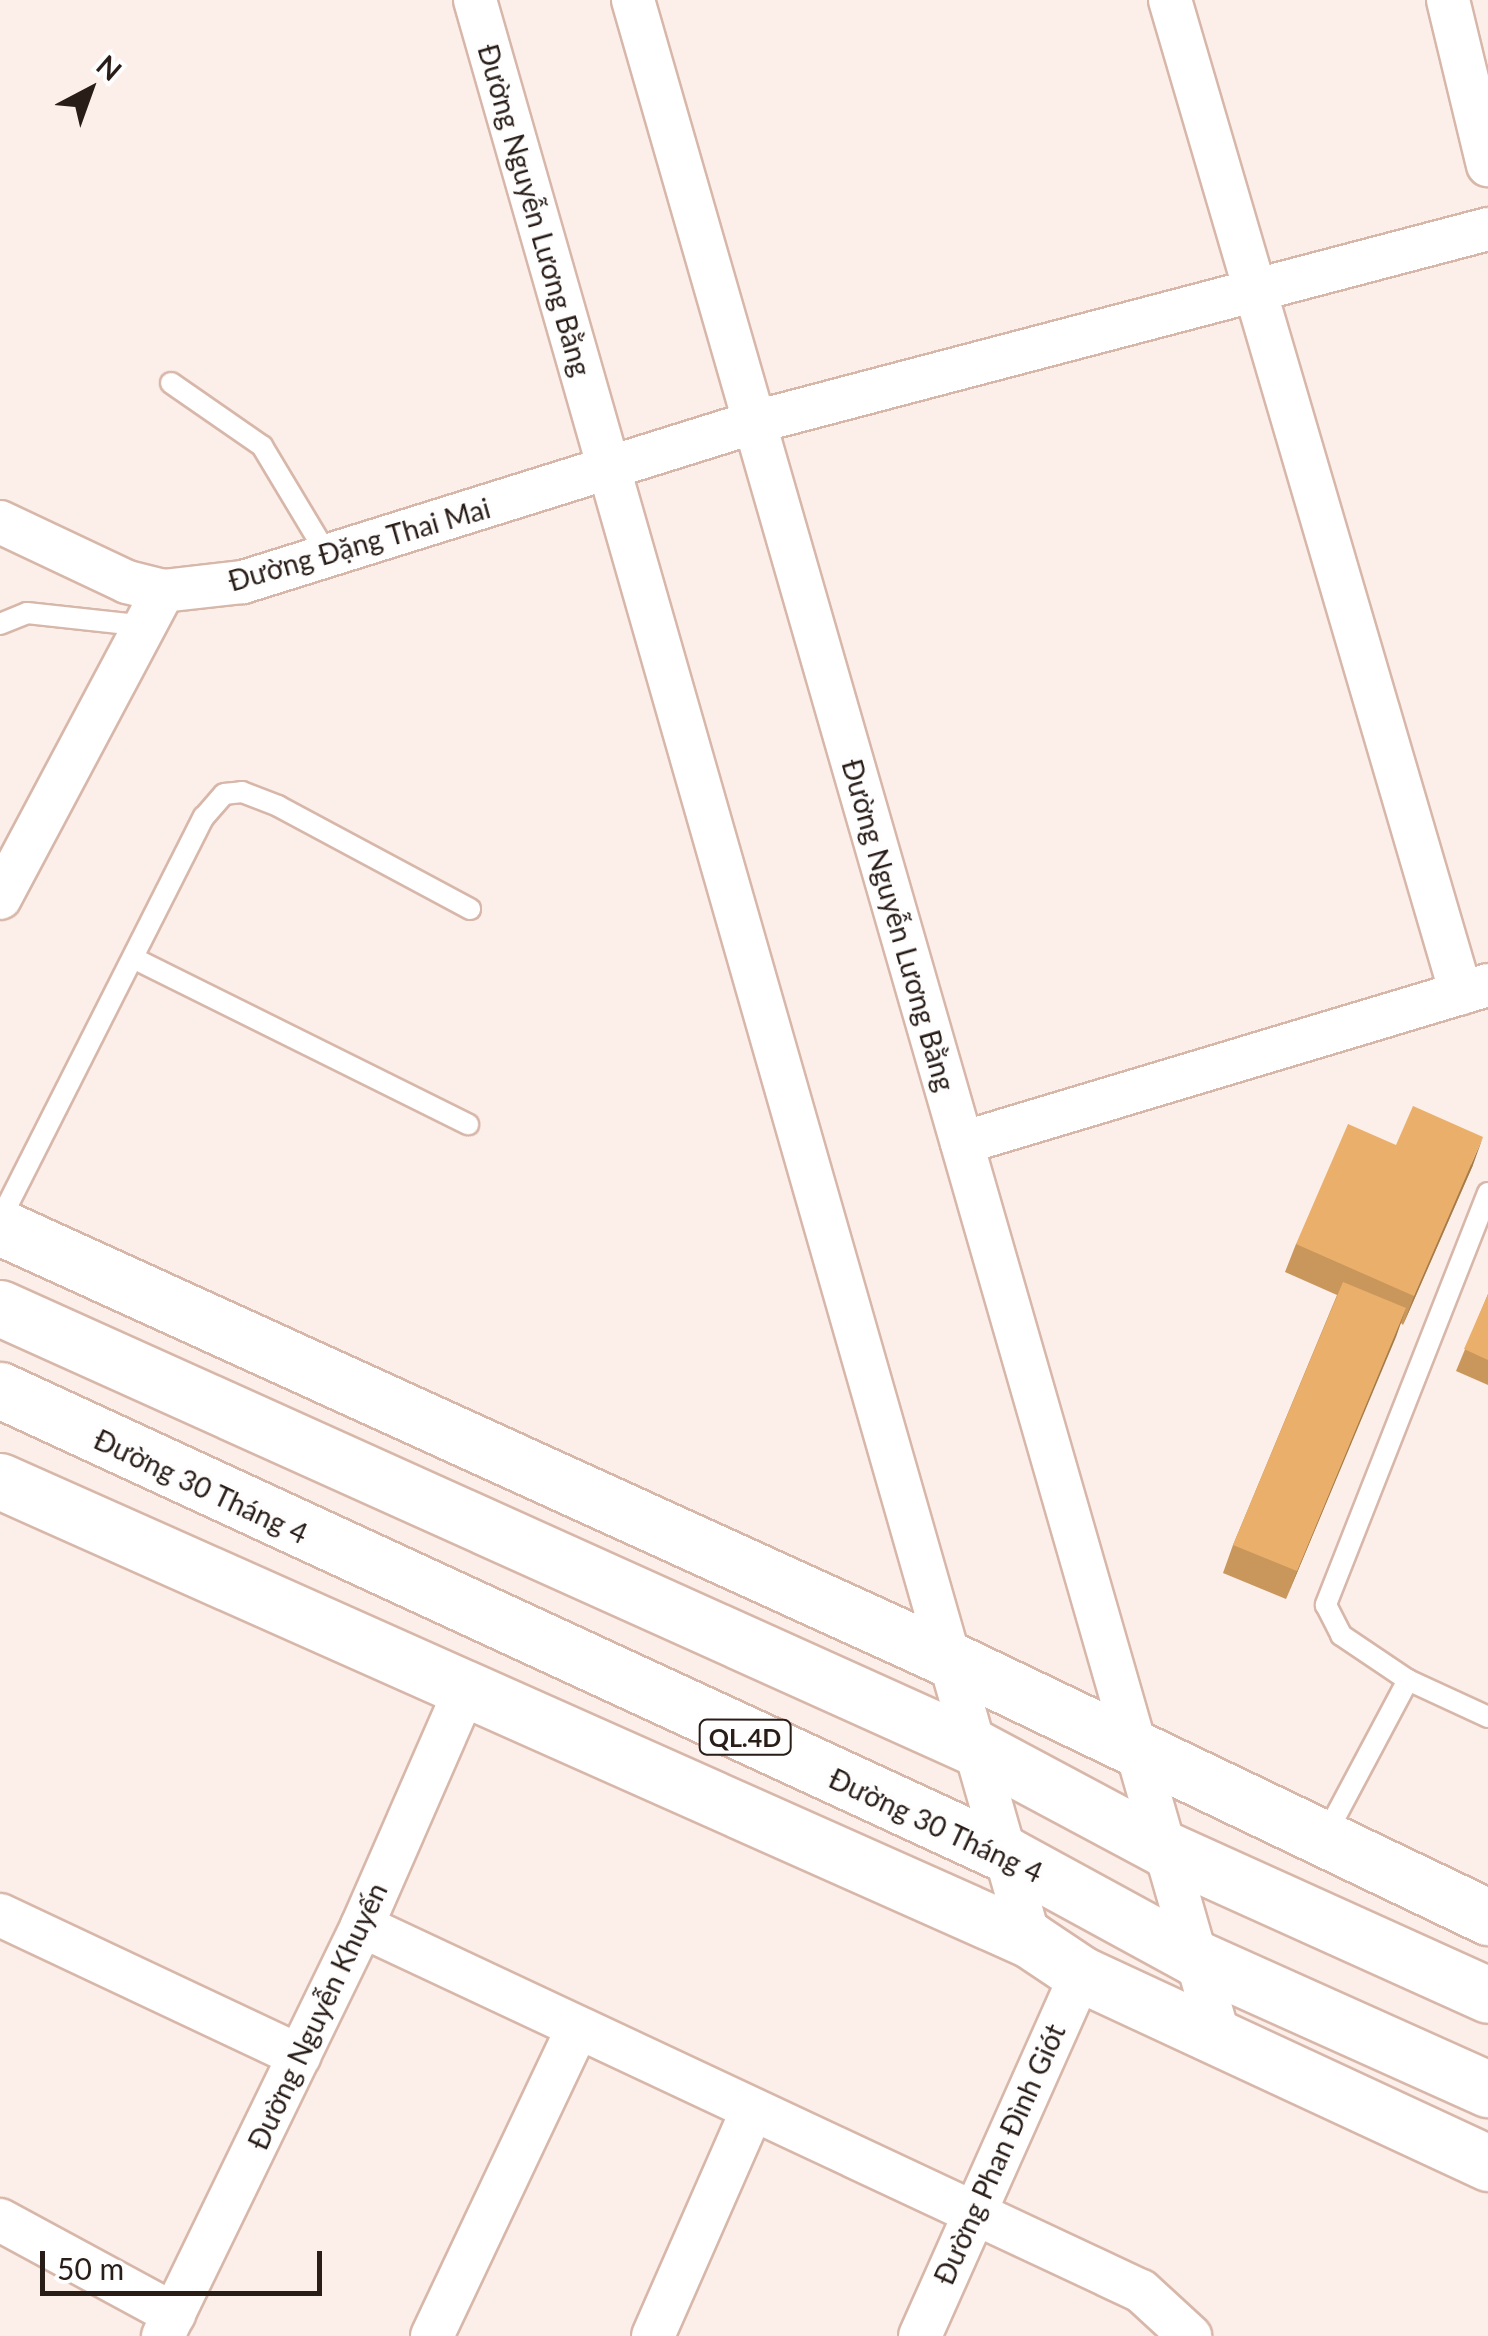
<!DOCTYPE html>
<html>
<head>
<meta charset="utf-8">
<style>
  body { margin:0 }
  #map { position:relative; width:1488px; height:2336px; overflow:hidden; background:#fceee8; font-family:Lato,sans-serif }
  div>[style] { position:absolute }
  [style*='--x'] { left:calc(var(--x)*1px); top:calc(var(--y)*1px); width:calc(var(--w)*1px); rotate:calc(var(--a)*1deg) }
  .roads { filter:drop-shadow(2px 0 #d7b7aa) drop-shadow(-2px 0 #d7b7aa) drop-shadow(0 2px #d7b7aa) drop-shadow(0 -2px #d7b7aa) }
  .lane>* { height:20px; margin:-10px; padding:0 10px; transform-origin:10px; border-radius:10px; background:#fff }
  .street>* { height:42px; margin:-21px; padding:0 21px; transform-origin:21px; border-radius:21px; background:#fff }
  .secondary>* { height:55px; margin:-27.5px; padding:0 27.5px; transform-origin:27.5px; border-radius:27.5px; background:#fff }
  .highway>* { height:55px; margin:-27.5px; padding:0 27.5px; transform-origin:27.5px; border-radius:27.5px; background:#fff }
  .wall>* { inset:0; background:#c9975c }
  .shaded-wall>* { inset:0; background:#a47b4b }
  .building>* { inset:0; background:#eab06b }
  span { translate:-50% -50%; white-space:nowrap; text-align:center; line-height:1.15; -webkit-text-stroke:8px #fefefe; paint-order:stroke }
  .shield-label span { padding:2px 8px; background:#fefefe; border:2px solid; border-radius:8px; -webkit-text-stroke-width:0 }
  .shield-label { font-size:25px; color:#291d18; font-weight:700 }
  .street-label { font-size:28px; color:#291d18 }
  .north { position:absolute; left:40px; top:40px; width:100px; height:100px; -webkit-text-stroke:8px #fefefe; paint-order:stroke; rotate:41deg; font-size:28px; font-weight:700; line-height:40px; text-align:center; color:#291d18 }
  .north::after { content:''; display:block; margin:auto; width:35px; height:45px; background:#291d18; clip-path:polygon(50% 0,100% 100%,50% 72%,0 100%) }
  .scale { position:absolute; left:40px; top:2251px; width:282px; height:45px; box-sizing:border-box; border:5px solid #291d18; border-top:0; padding-left:12px; font-size:30px; line-height:35px; white-space:nowrap; color:#291d18; -webkit-text-stroke:8px #fefefe; paint-order:stroke }
</style>
</head>
<body>
<div id="map">
  <div class="roads">
    <div class="lane">
      <div style="--x:171;--y:383;--w:111;--a:34.7"></div>
      <div style="--x:262;--y:446;--w:126;--a:59"></div>
      <div style="--x:0;--y:624;--w:29;--a:-22"></div>
      <div style="--x:27;--y:613;--w:120;--a:6.2"></div>
      <div style="--x:135;--y:959;--w:372;--a:26.4"></div>
      <div style="--x:1488;--y:1193;--w:443;--a:111.5"></div>
      <div style="--x:1326;--y:1605;--w:34;--a:63"></div>
      <div style="--x:1341;--y:1635;--w:81;--a:33.9"></div>
      <div style="--x:1408;--y:1680;--w:88;--a:24.8"></div>
      <div style="--x:0;--y:1220;--w:452;--a:-63.2"></div>
      <div style="--x:204;--y:817;--w:30;--a:-49"></div>
      <div style="--x:224;--y:794;--w:18;--a:-6"></div>
      <div style="--x:242;--y:792;--w:39;--a:21"></div>
      <div style="--x:278;--y:806;--w:218;--a:28.2"></div>
      <div style="--x:1324;--y:1838;--w:179;--a:-62"></div>
    </div>
    <div class="street">
      <div style="--x:475;--y:0;--w:2018;--a:74.04"></div>
      <div style="--x:633;--y:0;--w:2124;--a:73.95"></div>
      <div style="--x:1170;--y:0;--w:1035;--a:73.67"></div>
      <div style="--x:1448;--y:0;--w:170;--a:76.4"></div>
      <div style="--x:0;--y:522;--w:140;--a:25.3"></div>
      <div style="--x:127;--y:582;--w:37;--a:14"></div>
      <div style="--x:163;--y:591;--w:81;--a:-6.4"></div>
      <div style="--x:243;--y:582;--w:536;--a:-17.35"></div>
      <div style="--x:755;--y:422;--w:758;--a:-14.75"></div>
      <div style="--x:0;--y:898;--w:348;--a:-62"></div>
      <div style="--x:962;--y:1143;--w:549;--a:-16.72"></div>
      <div style="--x:0;--y:1915;--w:331;--a:25.2"></div>
      <div style="--x:362;--y:1926;--w:860;--a:25.11"></div>
      <div style="--x:1141;--y:2291;--w:67;--a:42.6"></div>
      <div style="--x:0;--y:2220;--w:198;--a:28.4"></div>
      <div style="--x:163;--y:2336;--w:456;--a:-64.1"></div>
      <div style="--x:362;--y:1926;--w:254;--a:-66.4"></div>
      <div style="--x:432;--y:2336;--w:340;--a:-64.7"></div>
      <div style="--x:653;--y:2336;--w:246;--a:-66.3"></div>
      <div style="--x:920;--y:2336;--w:396;--a:-66"></div>
    </div>
    <div class="secondary">
      <div style="--x:0;--y:1227;--w:1043;--a:24.48"></div>
      <div style="--x:949;--y:1659;--w:598;--a:25.58"></div>
      <div style="--x:0;--y:1481;--w:1128;--a:24.02"></div>
      <div style="--x:1030;--y:1940;--w:61;--a:33.7"></div>
      <div style="--x:1081;--y:1974;--w:449;--a:24.9"></div>
    </div>
    <div class="highway">
      <div style="--x:0;--y:1308;--w:1068;--a:24.26"></div>
      <div style="--x:974;--y:1747;--w:217;--a:28.1"></div>
      <div style="--x:1165;--y:1849;--w:354;--a:24.3"></div>
      <div style="--x:0;--y:1390;--w:1107;--a:24.78"></div>
      <div style="--x:1005;--y:1854;--w:217;--a:28.6"></div>
      <div style="--x:1196;--y:1958;--w:320;--a:24.2"></div>
    </div>
  </div>
  <div class="wall">
    <div style="clip-path:polygon(1396px 1145px,1473px 1165px,1403px 1325px,1401px 1323px,1286px 1599px,1223px 1573px,1233px 1545px,1337px 1295px,1285px 1272px,1296px 1244px)"></div>
    <div style="clip-path:polygon(1488px 1294px,1488px 1385px,1456px 1371px)"></div>
  </div>
  <div class="shaded-wall">
    <div style="clip-path:polygon(1483px 1137px,1473px 1165px,1403px 1325px,1414px 1296px)"></div>
    <div style="clip-path:polygon(1406px 1308px,1396px 1337px,1286px 1599px,1297px 1571px)"></div>
  </div>
  <div class="building">
    <div style="clip-path:polygon(1413px 1106px,1483px 1137px,1414px 1296px,1296px 1244px,1348px 1124px,1396px 1145px)"></div>
    <div style="clip-path:polygon(1343px 1282px,1406px 1308px,1297px 1571px,1233px 1545px)"></div>
    <div style="clip-path:polygon(1488px 1294px,1488px 1360px,1464px 1349px)"></div>
  </div>
  <div class="shield-label">
    <span style="left:745px;top:1737px">QL.4D</span>
  </div>
  <div class="street-label">
    <span style="left:535px;top:210px;rotate:74deg">Đường Nguyễn Lương Bằng</span>
    <span style="left:359px;top:544px;rotate:-16deg">Đường Đặng Thai Mai</span>
    <span style="left:899px;top:925px;rotate:74deg">Đường Nguyễn Lương Bằng</span>
    <span style="left:201px;top:1486px;rotate:25deg">Đường 30 Tháng 4</span>
    <span style="left:936px;top:1825px;rotate:25deg">Đường 30 Tháng 4</span>
    <span style="left:317px;top:2016px;rotate:-65deg">Đường Nguyễn Khuyến</span>
    <span style="left:999px;top:2154px;rotate:-66deg">Đường Phan Đình Giót</span>
  </div>
  <div class="north">N</div>
  <div class="scale">50 m</div>
</div>
</body>
</html>
